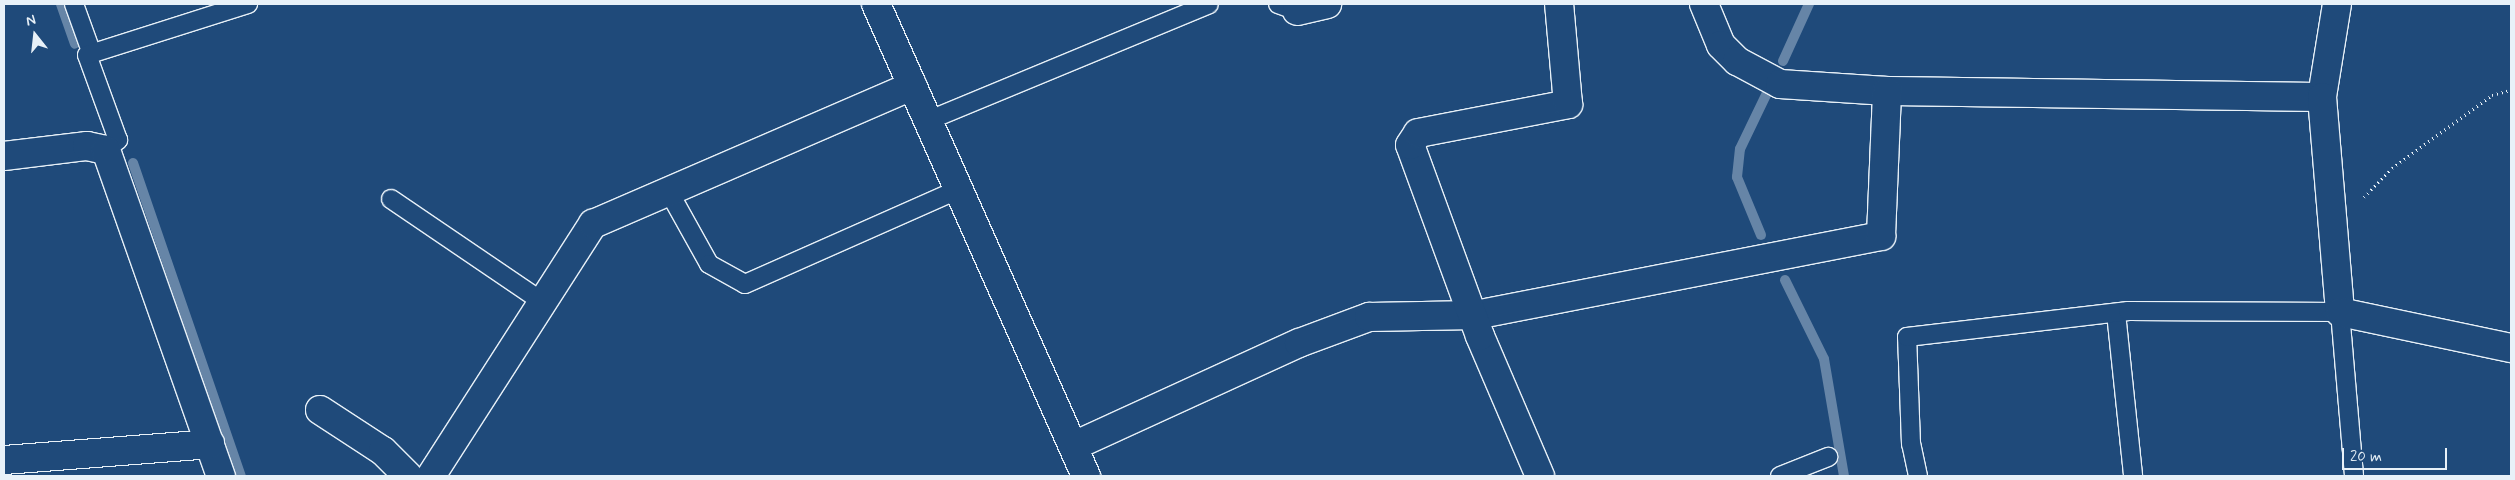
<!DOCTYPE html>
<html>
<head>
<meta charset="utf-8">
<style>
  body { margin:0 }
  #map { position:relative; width:2515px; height:480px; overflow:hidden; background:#1f4a7a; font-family:Mynerve,sans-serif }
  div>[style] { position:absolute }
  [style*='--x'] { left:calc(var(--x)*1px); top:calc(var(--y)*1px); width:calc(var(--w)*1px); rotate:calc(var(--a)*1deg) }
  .stream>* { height:10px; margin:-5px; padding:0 5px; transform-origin:5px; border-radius:5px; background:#6685a7 }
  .path>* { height:3px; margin-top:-1.5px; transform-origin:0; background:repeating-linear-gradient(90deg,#e8f1f8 0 1px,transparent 0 5px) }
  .roads { filter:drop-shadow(1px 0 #e8f1f8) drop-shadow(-1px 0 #e8f1f8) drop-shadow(0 1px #e8f1f8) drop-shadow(0 -1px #e8f1f8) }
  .service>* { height:18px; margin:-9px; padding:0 9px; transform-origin:9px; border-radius:9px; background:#1f4a7a }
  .minor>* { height:28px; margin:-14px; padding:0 14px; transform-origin:14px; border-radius:14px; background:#1f4a7a }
  .tertiary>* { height:28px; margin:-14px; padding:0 14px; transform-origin:14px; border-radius:14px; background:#1f4a7a }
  span { translate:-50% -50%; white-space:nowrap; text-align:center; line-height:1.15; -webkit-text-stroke:4px #1f4a7a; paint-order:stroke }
  .frame { position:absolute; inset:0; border:5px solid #e8f1f8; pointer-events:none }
  .north { position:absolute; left:10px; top:10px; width:50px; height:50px; -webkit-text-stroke:4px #1f4a7a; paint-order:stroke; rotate:344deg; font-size:14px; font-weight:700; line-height:20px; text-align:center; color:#e8f1f8 }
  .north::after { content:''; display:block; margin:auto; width:18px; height:22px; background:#e8f1f8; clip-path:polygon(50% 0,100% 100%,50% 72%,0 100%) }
  .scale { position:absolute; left:2342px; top:448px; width:105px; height:22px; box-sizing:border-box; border:2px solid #e8f1f8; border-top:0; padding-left:6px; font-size:15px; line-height:18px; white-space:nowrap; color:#e8f1f8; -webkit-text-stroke:4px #1f4a7a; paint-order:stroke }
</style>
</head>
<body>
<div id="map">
  <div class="stream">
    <div style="--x:61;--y:4;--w:42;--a:70.7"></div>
    <div style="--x:1783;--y:61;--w:63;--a:-65.5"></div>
    <div style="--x:133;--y:163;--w:331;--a:71"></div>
    <div style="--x:1761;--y:235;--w:63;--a:-112.5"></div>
    <div style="--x:1737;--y:177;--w:28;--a:-84"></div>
    <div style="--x:1740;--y:149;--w:62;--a:-64.3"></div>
    <div style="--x:1785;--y:280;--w:88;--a:63.7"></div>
    <div style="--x:1824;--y:359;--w:119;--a:80.3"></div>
  </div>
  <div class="path">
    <div style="--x:2364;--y:197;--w:40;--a:-46"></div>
    <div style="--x:2392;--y:168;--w:124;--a:-36.1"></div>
    <div style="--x:2492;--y:95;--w:20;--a:-15"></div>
  </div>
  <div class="roads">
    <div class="service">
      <div style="--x:74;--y:4;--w:53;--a:70.2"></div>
      <div style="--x:1278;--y:4;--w:20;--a:20"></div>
      <div style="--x:927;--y:121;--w:305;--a:-22.5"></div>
      <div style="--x:106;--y:150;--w:16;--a:-40"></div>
      <div style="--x:118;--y:140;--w:90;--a:-110"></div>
      <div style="--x:87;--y:55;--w:169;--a:-17.6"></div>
      <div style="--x:669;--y:192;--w:82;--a:60.9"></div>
      <div style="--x:709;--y:264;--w:41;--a:29.1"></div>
      <div style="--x:745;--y:284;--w:232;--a:-23.9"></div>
      <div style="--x:391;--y:199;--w:185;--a:34.2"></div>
      <div style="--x:2116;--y:313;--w:164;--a:84"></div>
      <div style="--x:1780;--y:476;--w:52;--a:-21.6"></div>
      <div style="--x:1918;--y:476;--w:33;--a:-102"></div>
      <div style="--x:1911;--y:444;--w:107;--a:-92.1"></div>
      <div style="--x:1907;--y:337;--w:223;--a:-6.7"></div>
      <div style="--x:2128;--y:311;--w:212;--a:0.3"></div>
      <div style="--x:2340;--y:312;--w:165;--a:85.1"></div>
    </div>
    <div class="minor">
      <div style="--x:1704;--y:4;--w:44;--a:67.5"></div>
      <div style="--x:1721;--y:45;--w:23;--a:45"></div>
      <div style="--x:1737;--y:61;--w:49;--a:28.1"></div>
      <div style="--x:1780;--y:84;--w:107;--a:3.7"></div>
      <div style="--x:1887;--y:91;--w:435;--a:0.8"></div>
      <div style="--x:2337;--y:4;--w:94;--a:99.2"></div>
      <div style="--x:2322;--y:97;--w:216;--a:85.2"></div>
      <div style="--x:2340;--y:312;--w:175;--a:11.9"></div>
      <div style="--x:1297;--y:11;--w:31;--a:-13"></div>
      <div style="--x:4;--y:156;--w:84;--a:-6.9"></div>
      <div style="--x:87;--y:146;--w:19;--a:12"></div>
      <div style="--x:106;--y:150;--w:346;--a:70.6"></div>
      <div style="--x:320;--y:410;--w:75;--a:33.1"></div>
      <div style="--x:383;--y:451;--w:35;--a:45"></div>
      <div style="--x:1074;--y:446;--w:247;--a:-24.6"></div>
      <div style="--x:1299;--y:343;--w:75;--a:-20.4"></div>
      <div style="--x:1369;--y:317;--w:106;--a:-1.1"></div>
      <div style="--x:1475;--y:315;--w:414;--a:-11"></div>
      <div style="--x:1881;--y:236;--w:145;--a:-87.6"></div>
      <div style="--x:4;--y:460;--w:207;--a:-4.4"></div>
      <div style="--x:431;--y:476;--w:300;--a:-57.3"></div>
      <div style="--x:593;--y:224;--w:348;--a:-23.4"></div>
      <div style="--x:1540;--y:476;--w:152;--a:-113.2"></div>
      <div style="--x:1480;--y:336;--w:203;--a:-110.1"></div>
      <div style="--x:1410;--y:145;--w:14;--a:-56"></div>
      <div style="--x:1418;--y:133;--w:153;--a:-10.9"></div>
      <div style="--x:1568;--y:104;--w:100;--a:-95.1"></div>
    </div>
    <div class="tertiary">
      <div style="--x:876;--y:4;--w:517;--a:66.01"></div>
    </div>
  </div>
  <div class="frame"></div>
  <div class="north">N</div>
  <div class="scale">20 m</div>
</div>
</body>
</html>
